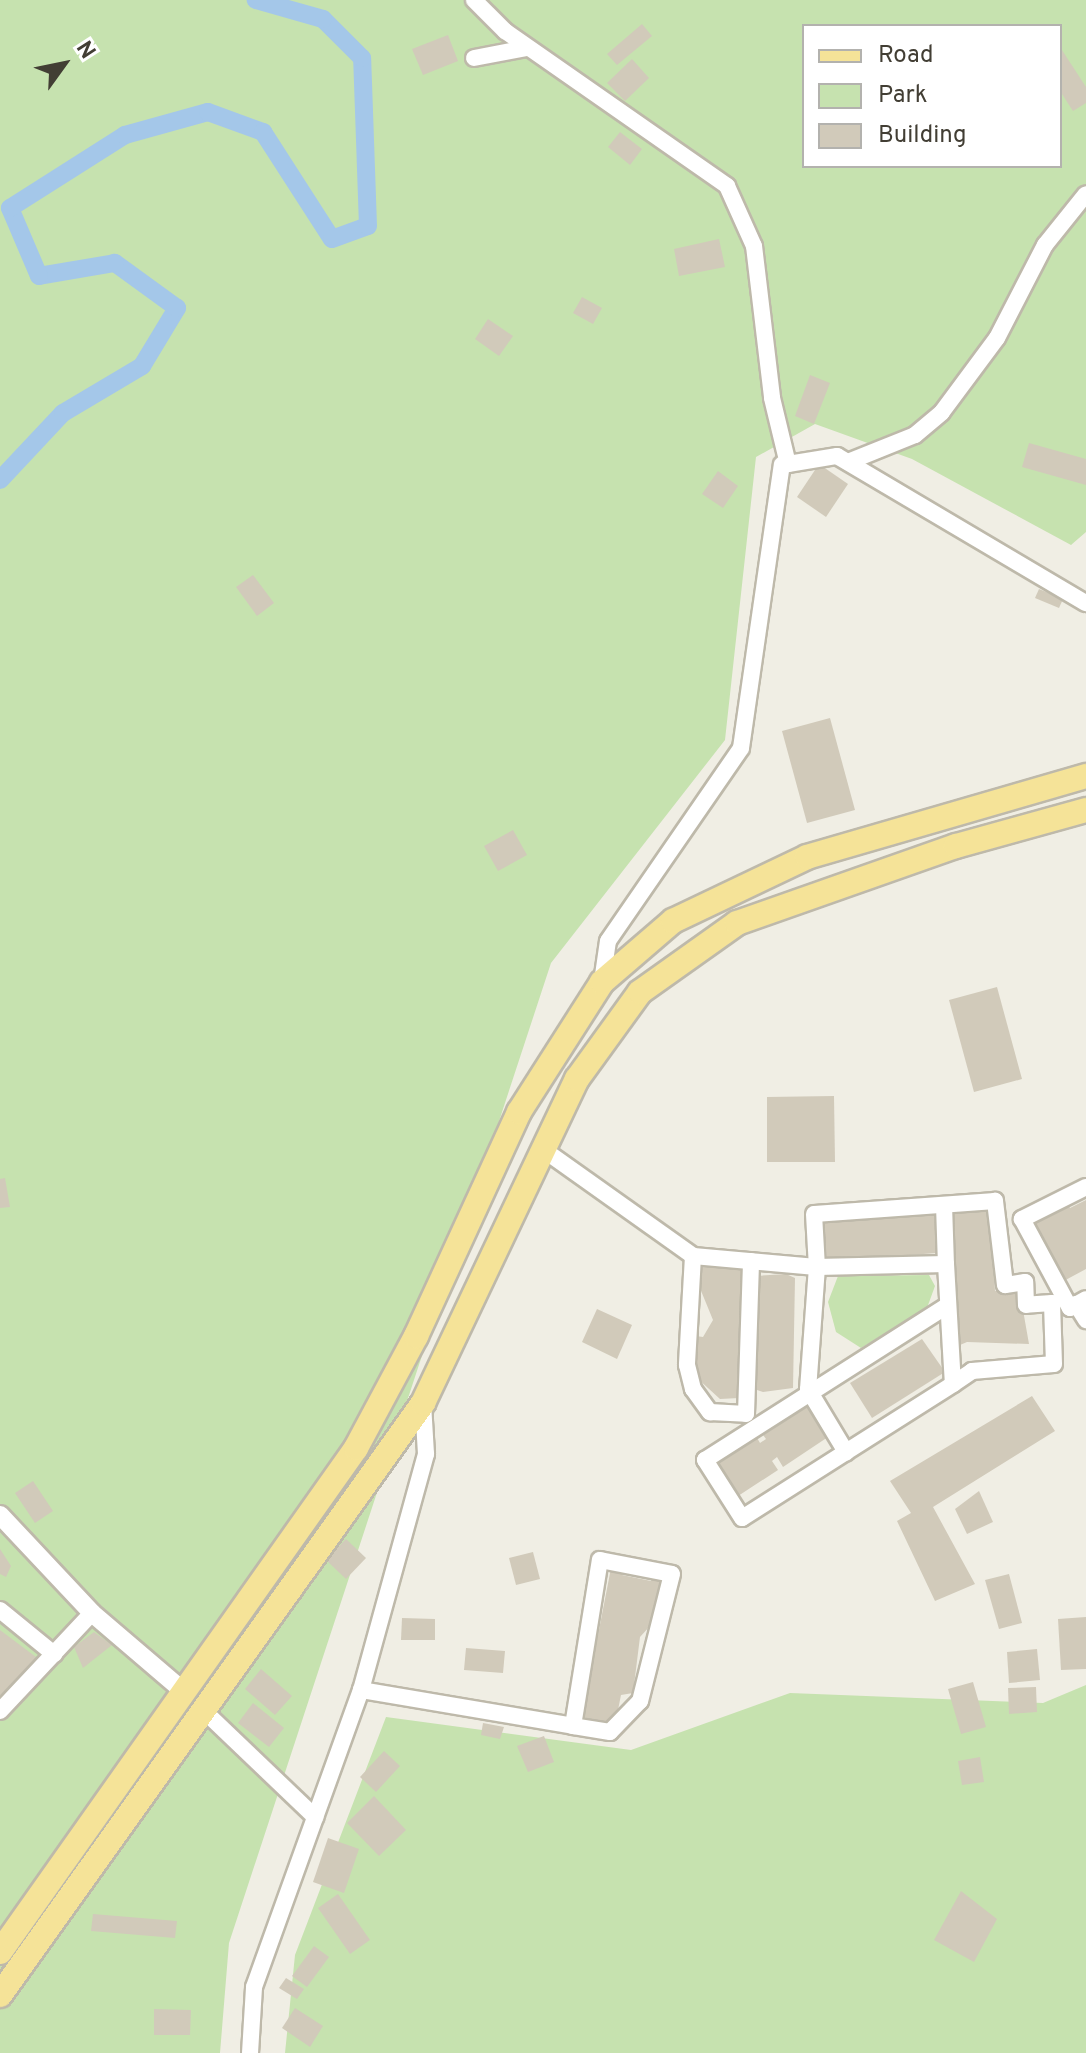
<!DOCTYPE html>
<html>
<head>
<meta charset="utf-8">
<style>
  body { margin:0 }
  #map { position:relative; width:1086px; height:2053px; overflow:hidden; background:#f0eee4; font-family:Overpass,sans-serif }
  div>[style] { position:absolute }
  [style*='--x'] { left:calc(var(--x)*1px); top:calc(var(--y)*1px); width:calc(var(--w)*1px); rotate:calc(var(--a)*1deg) }
  .green>* { inset:0; background:#c6e2af }
  .canal>* { height:18px; margin:-9px; padding:0 9px; transform-origin:9px; border-radius:9px; background:#a4c7e9 }
  .building>* { inset:0; background:#d1caba }
  .roads { filter:drop-shadow(2px 0 #beb9aa) drop-shadow(-2px 0 #beb9aa) drop-shadow(0 2px #beb9aa) drop-shadow(0 -2px #beb9aa) }
  .minor>* { height:16px; margin:-8px; padding:0 8px; transform-origin:8px; border-radius:8px; background:#fff }
  .tertiary>* { height:18px; margin:-9px; padding:0 9px; transform-origin:9px; border-radius:9px; background:#fff }
  .primary>* { height:24px; margin:-12px; padding:0 12px; transform-origin:12px; border-radius:12px; background:#f5e398 }
  span { translate:-50% -50%; white-space:nowrap; text-align:center; line-height:1.15; -webkit-text-stroke:8px #fff; paint-order:stroke }
  .legend { position:absolute; left:802px; top:24px; width:260px; height:144px; box-sizing:border-box; background:#fff; border:2px solid #b3b2ae; margin:0; padding:10px 14px; list-style:none; font-size:24px; color:#423e34 }
  .legend li { display:flex; align-items:center; gap:16px; height:40px }
  .legend b { width:40px; border:2px solid #b3b2ae }
  .north { position:absolute; left:24px; top:24px; width:80px; height:80px; -webkit-text-stroke:6px #fff; paint-order:stroke; rotate:57deg; font-size:22px; font-weight:700; line-height:32px; text-align:center; color:#423e34 }
  .north::after { content:''; display:block; margin:auto; width:28px; height:36px; background:#423e34; clip-path:polygon(50% 0,100% 100%,50% 72%,0 100%) }
</style>
</head>
<body>
<div id="map">
  <div class="green">
    <div style="clip-path:polygon(evenodd,0 0,1086px 0,1086px 532px,1071px 545px,912px 459px,815px 424px,756px 457px,725px 740px,551px 963px,229px 1943px,220px 2053px,0 2053px,0 0,804px 26px,1060px 26px,1060px 166px,804px 166px,804px 26px)"></div>
    <div style="clip-path:polygon(929px 1275px,935px 1286px,927px 1308px,861px 1348px,836px 1332px,828px 1302px,838px 1276px)"></div>
    <div style="clip-path:polygon(1086px 1685px,1086px 2053px,285px 2053px,295px 1955px,386px 1717px,631px 1750px,790px 1693px,1043px 1703px)"></div>
  </div>
  <div class="canal">
    <div style="--x:0;--y:480;--w:92;--a:-46.8"></div>
    <div style="--x:63;--y:413;--w:92;--a:-30.7"></div>
    <div style="--x:142;--y:366;--w:68;--a:-58.9"></div>
    <div style="--x:177;--y:308;--w:77;--a:-144"></div>
    <div style="--x:115;--y:263;--w:77;--a:170.3"></div>
    <div style="--x:39;--y:276;--w:74;--a:-113.1"></div>
    <div style="--x:10;--y:208;--w:136;--a:-32.4"></div>
    <div style="--x:125;--y:135;--w:86;--a:-15.5"></div>
    <div style="--x:208;--y:112;--w:59;--a:20"></div>
    <div style="--x:263;--y:132;--w:127;--a:57.2"></div>
    <div style="--x:332;--y:239;--w:38;--a:-20"></div>
    <div style="--x:368;--y:226;--w:168;--a:-92"></div>
    <div style="--x:362;--y:58;--w:55;--a:-135"></div>
    <div style="--x:323;--y:19;--w:70;--a:-164.2"></div>
  </div>
  <div class="building">
    <div style="clip-path:polygon(642px 24px,652px 36px,617px 65px,607px 54px)"></div>
    <div style="clip-path:polygon(448px 35px,458px 61px,423px 75px,412px 49px)"></div>
    <div style="clip-path:polygon(1060px 47px,1086px 87px,1086px 103px,1073px 111px,1060px 91px)"></div>
    <div style="clip-path:polygon(632px 59px,649px 78px,625px 101px,607px 83px)"></div>
    <div style="clip-path:polygon(620px 132px,642px 149px,630px 165px,608px 147px)"></div>
    <div style="clip-path:polygon(719px 239px,725px 267px,679px 276px,674px 249px)"></div>
    <div style="clip-path:polygon(582px 297px,602px 308px,593px 324px,573px 313px)"></div>
    <div style="clip-path:polygon(488px 319px,513px 336px,499px 356px,475px 339px)"></div>
    <div style="clip-path:polygon(810px 375px,830px 383px,814px 424px,795px 416px)"></div>
    <div style="clip-path:polygon(1029px 443px,1086px 459px,1086px 485px,1022px 467px)"></div>
    <div style="clip-path:polygon(819px 464px,848px 484px,826px 517px,797px 497px)"></div>
    <div style="clip-path:polygon(718px 471px,738px 486px,723px 508px,702px 494px)"></div>
    <div style="clip-path:polygon(253px 575px,274px 603px,257px 616px,236px 587px)"></div>
    <div style="clip-path:polygon(1039px 589px,1063px 599px,1059px 608px,1035px 598px)"></div>
    <div style="clip-path:polygon(830px 718px,855px 810px,807px 823px,782px 731px)"></div>
    <div style="clip-path:polygon(513px 830px,527px 855px,498px 871px,484px 846px)"></div>
    <div style="clip-path:polygon(997px 987px,1022px 1079px,974px 1092px,949px 1000px)"></div>
    <div style="clip-path:polygon(834px 1096px,835px 1162px,767px 1162px,767px 1097px)"></div>
    <div style="clip-path:polygon(5px 1178px,10px 1207px,0 1208px,0 1179px)"></div>
    <div style="clip-path:polygon(1065px 1199px,1070px 1208px,1086px 1200px,1086px 1269px,1060px 1283px,1027px 1219px)"></div>
    <div style="clip-path:polygon(990px 1206px,995px 1291px,1020px 1293px,1029px 1344px,967px 1342px,953px 1348px,949px 1210px)"></div>
    <div style="clip-path:polygon(934px 1211px,937px 1253px,827px 1261px,823px 1219px)"></div>
    <div style="clip-path:polygon(697px 1261px,746px 1269px,739px 1398px,720px 1399px,697px 1378px,696px 1336px,703px 1337px,713px 1320px,697px 1281px)"></div>
    <div style="clip-path:polygon(786px 1274px,795px 1278px,793px 1388px,763px 1392px,754px 1389px,756px 1276px)"></div>
    <div style="clip-path:polygon(597px 1309px,632px 1325px,617px 1359px,582px 1342px)"></div>
    <div style="clip-path:polygon(922px 1339px,945px 1372px,872px 1418px,850px 1383px)"></div>
    <div style="clip-path:polygon(1032px 1396px,1055px 1431px,933px 1507px,975px 1584px,935px 1601px,897px 1521px,911px 1513px,890px 1481px)"></div>
    <div style="clip-path:polygon(806px 1403px,828px 1437px,783px 1467px,777px 1457px,772px 1461px,778px 1470px,735px 1498px,713px 1465px,756px 1436px,760px 1443px,766px 1439px,761px 1432px)"></div>
    <div style="clip-path:polygon(33px 1481px,53px 1511px,35px 1523px,15px 1493px)"></div>
    <div style="clip-path:polygon(979px 1491px,993px 1522px,967px 1534px,955px 1509px)"></div>
    <div style="clip-path:polygon(346px 1539px,366px 1558px,346px 1579px,326px 1560px)"></div>
    <div style="clip-path:polygon(0 1549px,11px 1566px,6px 1577px,0 1574px)"></div>
    <div style="clip-path:polygon(533px 1552px,540px 1579px,516px 1585px,509px 1558px)"></div>
    <div style="clip-path:polygon(612px 1563px,624px 1566px,622px 1575px,651px 1581px,653px 1572px,667px 1575px,650px 1626px,640px 1637px,633px 1693px,621px 1695px,615px 1725px,582px 1717px)"></div>
    <div style="clip-path:polygon(1009px 1574px,1022px 1623px,999px 1629px,985px 1580px)"></div>
    <div style="clip-path:polygon(1086px 1617px,1086px 1669px,1061px 1670px,1058px 1619px)"></div>
    <div style="clip-path:polygon(402px 1618px,435px 1619px,435px 1640px,401px 1640px)"></div>
    <div style="clip-path:polygon(0 1630px,36px 1657px,0 1702px)"></div>
    <div style="clip-path:polygon(94px 1632px,112px 1645px,83px 1668px,74px 1647px)"></div>
    <div style="clip-path:polygon(466px 1648px,505px 1651px,503px 1673px,464px 1670px)"></div>
    <div style="clip-path:polygon(1037px 1649px,1040px 1680px,1009px 1683px,1007px 1652px)"></div>
    <div style="clip-path:polygon(261px 1669px,292px 1696px,275px 1715px,245px 1689px)"></div>
    <div style="clip-path:polygon(973px 1682px,986px 1727px,961px 1734px,948px 1689px)"></div>
    <div style="clip-path:polygon(1036px 1687px,1037px 1712px,1009px 1714px,1008px 1688px)"></div>
    <div style="clip-path:polygon(253px 1703px,284px 1728px,269px 1747px,238px 1723px)"></div>
    <div style="clip-path:polygon(483px 1723px,504px 1727px,500px 1739px,481px 1735px)"></div>
    <div style="clip-path:polygon(544px 1736px,554px 1762px,528px 1772px,517px 1746px)"></div>
    <div style="clip-path:polygon(384px 1751px,400px 1766px,376px 1792px,360px 1777px)"></div>
    <div style="clip-path:polygon(980px 1757px,984px 1782px,962px 1785px,958px 1761px)"></div>
    <div style="clip-path:polygon(374px 1796px,406px 1830px,379px 1856px,347px 1823px)"></div>
    <div style="clip-path:polygon(328px 1838px,359px 1849px,344px 1893px,313px 1882px)"></div>
    <div style="clip-path:polygon(961px 1891px,997px 1919px,974px 1962px,934px 1940px)"></div>
    <div style="clip-path:polygon(338px 1894px,370px 1940px,350px 1954px,318px 1908px)"></div>
    <div style="clip-path:polygon(93px 1914px,177px 1921px,175px 1938px,91px 1931px)"></div>
    <div style="clip-path:polygon(314px 1946px,329px 1957px,307px 1987px,292px 1976px)"></div>
    <div style="clip-path:polygon(286px 1978px,304px 1989px,297px 1999px,279px 1988px)"></div>
    <div style="clip-path:polygon(295px 2008px,323px 2026px,310px 2047px,282px 2028px)"></div>
    <div style="clip-path:polygon(154px 2009px,191px 2010px,190px 2035px,154px 2035px)"></div>
  </div>
  <div class="roads">
    <div class="minor">
      <div style="--x:474;--y:0;--w:44;--a:45"></div>
      <div style="--x:505;--y:31;--w:271;--a:34.9"></div>
      <div style="--x:727;--y:186;--w:66;--a:65.8"></div>
      <div style="--x:754;--y:246;--w:153;--a:83.2"></div>
      <div style="--x:772;--y:398;--w:68;--a:76.4"></div>
      <div style="--x:474;--y:58;--w:54;--a:-10.7"></div>
      <div style="--x:848;--y:462;--w:72;--a:-21.9"></div>
      <div style="--x:915;--y:435;--w:35;--a:-40"></div>
      <div style="--x:942;--y:412;--w:92;--a:-53.4"></div>
      <div style="--x:997;--y:338;--w:105;--a:-62.7"></div>
      <div style="--x:1045;--y:245;--w:65;--a:-51.2"></div>
      <div style="--x:602;--y:982;--w:41;--a:-81.7"></div>
      <div style="--x:608;--y:941;--w:234;--a:-55.4"></div>
      <div style="--x:741;--y:748;--w:286;--a:-81.8"></div>
      <div style="--x:782;--y:465;--w:56;--a:-9.3"></div>
      <div style="--x:837;--y:456;--w:289;--a:30.6"></div>
      <div style="--x:544;--y:1150;--w:183;--a:35.4"></div>
      <div style="--x:693;--y:1256;--w:124;--a:5.1"></div>
      <div style="--x:817;--y:1267;--w:122;--a:94.2"></div>
      <div style="--x:808;--y:1389;--w:74;--a:58.9"></div>
      <div style="--x:846;--y:1452;--w:127;--a:-32.4"></div>
      <div style="--x:953;--y:1384;--w:23;--a:-34"></div>
      <div style="--x:972;--y:1371;--w:82;--a:-4.9"></div>
      <div style="--x:1054;--y:1364;--w:61;--a:-91.9"></div>
      <div style="--x:1052;--y:1303;--w:26;--a:176"></div>
      <div style="--x:1026;--y:1305;--w:23;--a:-92"></div>
      <div style="--x:1025;--y:1282;--w:20;--a:171"></div>
      <div style="--x:1005;--y:1285;--w:85;--a:-96.8"></div>
      <div style="--x:995;--y:1201;--w:181;--a:175.9"></div>
      <div style="--x:814;--y:1214;--w:53;--a:86.8"></div>
      <div style="--x:817;--y:1267;--w:129;--a:-1.3"></div>
      <div style="--x:946;--y:1264;--w:120;--a:86.7"></div>
      <div style="--x:1086;--y:1187;--w:72;--a:153.4"></div>
      <div style="--x:1022;--y:1219;--w:101;--a:61.7"></div>
      <div style="--x:1070;--y:1308;--w:18;--a:-29"></div>
      <div style="--x:944;--y:1205;--w:59;--a:88.1"></div>
      <div style="--x:693;--y:1256;--w:109;--a:93.2"></div>
      <div style="--x:687;--y:1365;--w:25;--a:76"></div>
      <div style="--x:693;--y:1389;--w:29;--a:54"></div>
      <div style="--x:710;--y:1412;--w:36;--a:3"></div>
      <div style="--x:746;--y:1414;--w:153;--a:-88.1"></div>
      <div style="--x:1076;--y:1304;--w:19;--a:58"></div>
      <div style="--x:846;--y:1452;--w:123;--a:147.6"></div>
      <div style="--x:742;--y:1518;--w:69;--a:-122.5"></div>
      <div style="--x:705;--y:1460;--w:288;--a:-32.5"></div>
      <div style="--x:0;--y:1610;--w:70;--a:39.2"></div>
      <div style="--x:361;--y:1690;--w:215;--a:9.6"></div>
      <div style="--x:573;--y:1726;--w:168;--a:-80.8"></div>
      <div style="--x:600;--y:1560;--w:73;--a:11"></div>
      <div style="--x:672;--y:1574;--w:131;--a:104.1"></div>
      <div style="--x:640;--y:1701;--w:43;--a:134.1"></div>
      <div style="--x:610;--y:1732;--w:37;--a:-171"></div>
      <div style="--x:201;--y:1708;--w:158;--a:43.7"></div>
      <div style="--x:0;--y:1711;--w:134;--a:-46.8"></div>
      <div style="--x:250;--y:2053;--w:66;--a:-86.5"></div>
      <div style="--x:254;--y:1987;--w:316;--a:-70.2"></div>
      <div style="--x:361;--y:1690;--w:245;--a:-74.6"></div>
      <div style="--x:426;--y:1454;--w:51;--a:-93.4"></div>
    </div>
    <div class="tertiary">
      <div style="--x:0;--y:1515;--w:134;--a:46.8"></div>
      <div style="--x:92;--y:1613;--w:117;--a:40.5"></div>
    </div>
    <div class="primary">
      <div style="--x:0;--y:1952;--w:617;--a:-54.76"></div>
      <div style="--x:356;--y:1448;--w:127;--a:-61.8"></div>
      <div style="--x:416;--y:1336;--w:247;--a:-65.3"></div>
      <div style="--x:519;--y:1112;--w:154;--a:-57.4"></div>
      <div style="--x:602;--y:982;--w:94;--a:-40.7"></div>
      <div style="--x:673;--y:921;--w:148;--a:-25.5"></div>
      <div style="--x:807;--y:857;--w:291;--a:-16.2"></div>
      <div style="--x:0;--y:1995;--w:728;--a:-54.45"></div>
      <div style="--x:423;--y:1403;--w:359;--a:-64.6"></div>
      <div style="--x:577;--y:1079;--w:107;--a:-54.1"></div>
      <div style="--x:640;--y:992;--w:119;--a:-35.4"></div>
      <div style="--x:737;--y:923;--w:232;--a:-19.4"></div>
      <div style="--x:956;--y:846;--w:135;--a:-15.5"></div>
    </div>
  </div>
  <ul class="legend">
  <li><b style="height:10px;background:#f5e398"></b>Road</li>
  <li><b style="height:22px;background:#c6e2af"></b>Park</li>
  <li><b style="height:22px;background:#d1caba"></b>Building</li>
  </ul>
  <div class="north">N</div>
</div>
</body>
</html>
